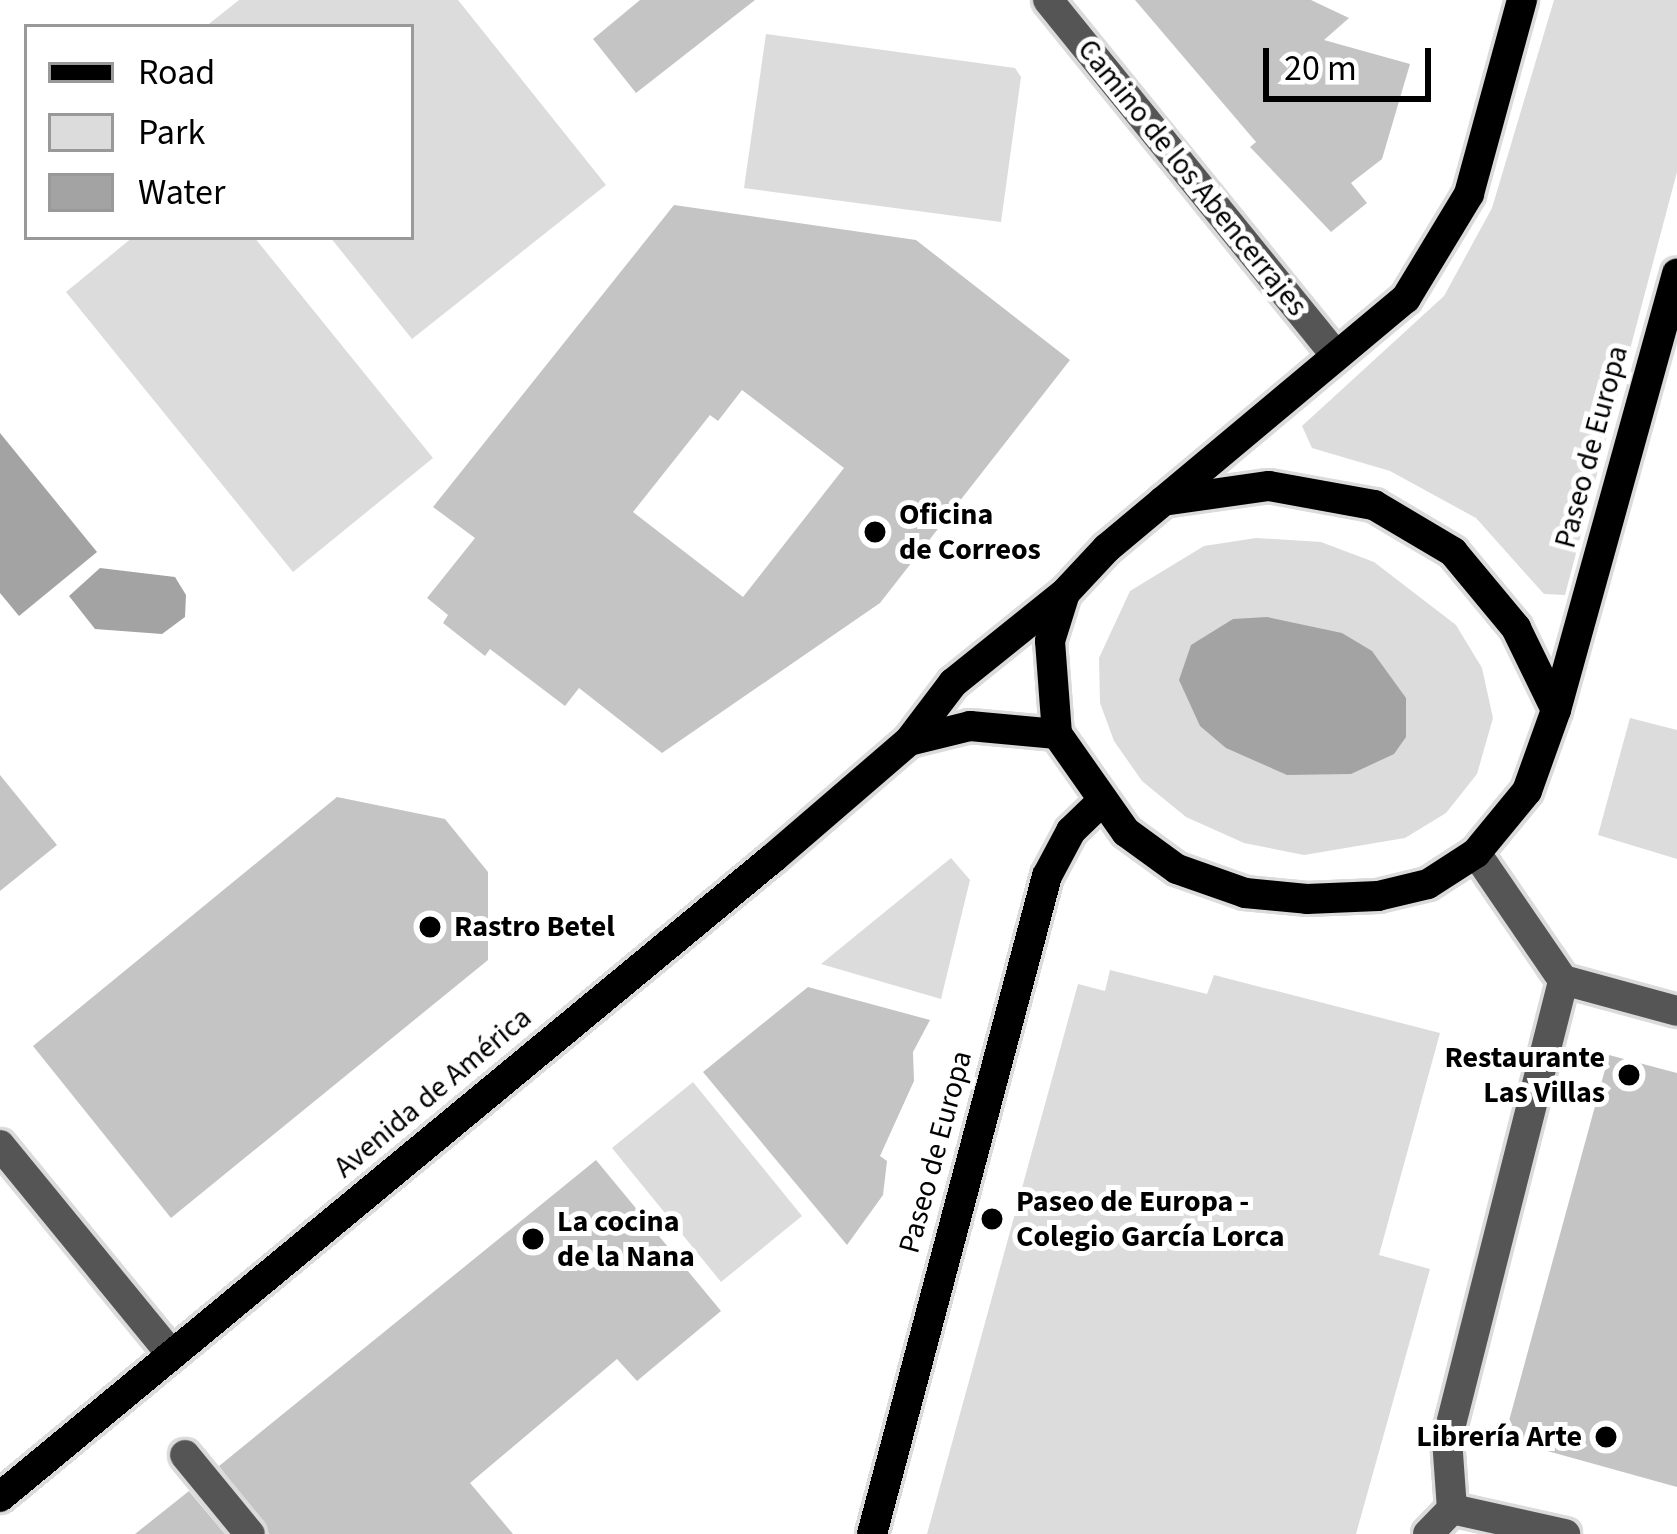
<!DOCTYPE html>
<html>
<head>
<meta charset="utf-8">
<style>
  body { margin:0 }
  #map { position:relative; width:1677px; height:1534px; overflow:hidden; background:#fff; font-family:"Source Sans 3",sans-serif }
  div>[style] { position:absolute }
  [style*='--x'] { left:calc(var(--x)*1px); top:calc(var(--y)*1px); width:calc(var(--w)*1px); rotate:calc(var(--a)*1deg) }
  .green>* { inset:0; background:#dcdcdc }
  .water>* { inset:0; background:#a3a3a3 }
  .building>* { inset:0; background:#c4c4c4 }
  .roads { filter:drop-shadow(3px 0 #dbdbdb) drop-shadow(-3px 0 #dbdbdb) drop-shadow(0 3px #dbdbdb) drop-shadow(0 -3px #dbdbdb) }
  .minor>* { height:30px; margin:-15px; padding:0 15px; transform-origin:15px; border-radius:15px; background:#555 }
  .major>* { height:30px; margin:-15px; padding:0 15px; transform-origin:15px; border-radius:15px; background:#000 }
  .dots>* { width:33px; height:33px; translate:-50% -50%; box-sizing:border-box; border:6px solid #fff; border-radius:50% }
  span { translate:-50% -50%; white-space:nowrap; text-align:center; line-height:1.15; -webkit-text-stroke:10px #fff; paint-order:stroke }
  .street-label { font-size:30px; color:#000 }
  .poi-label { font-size:30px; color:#000; font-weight:700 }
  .left { translate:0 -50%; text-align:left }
  .right { translate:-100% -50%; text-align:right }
  .legend { position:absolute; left:24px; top:24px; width:390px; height:216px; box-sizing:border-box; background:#fff; border:3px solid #999; margin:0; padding:15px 21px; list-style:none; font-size:36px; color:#000 }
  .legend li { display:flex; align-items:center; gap:24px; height:60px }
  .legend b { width:60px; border:3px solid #999 }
  .scale { position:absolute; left:1263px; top:48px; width:168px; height:54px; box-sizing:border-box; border:6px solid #000; border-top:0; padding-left:15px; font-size:36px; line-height:42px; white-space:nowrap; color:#000; -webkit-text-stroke:9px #fff; paint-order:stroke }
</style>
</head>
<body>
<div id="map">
  <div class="green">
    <div style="clip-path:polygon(239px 0,458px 0,606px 185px,412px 339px,330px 237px,411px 237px,411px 27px,205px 27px)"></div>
    <div style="clip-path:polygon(1554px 0,1677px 0,1677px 172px,1565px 595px,1544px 594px,1476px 518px,1390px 471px,1312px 448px,1302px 426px,1444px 296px,1492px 208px)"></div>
    <div style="clip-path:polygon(766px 34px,1015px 68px,1021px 77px,1001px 222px,744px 188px)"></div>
    <div style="clip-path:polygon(133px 237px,254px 237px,433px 458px,293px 572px,66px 292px)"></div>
    <div style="clip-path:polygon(1256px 538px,1321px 542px,1374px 562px,1456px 625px,1482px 668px,1493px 718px,1477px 774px,1446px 813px,1405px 838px,1304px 855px,1244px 843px,1186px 817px,1142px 781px,1114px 741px,1100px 703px,1099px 658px,1130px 591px,1204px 546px)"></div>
    <div style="clip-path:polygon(1630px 718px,1677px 730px,1677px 859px,1598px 835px)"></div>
    <div style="clip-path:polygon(951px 858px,970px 880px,941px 999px,821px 964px)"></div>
    <div style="clip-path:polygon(1110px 970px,1207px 994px,1214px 975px,1440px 1033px,1379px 1255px,1430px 1269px,1356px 1534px,927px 1534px,1078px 984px,1105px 991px)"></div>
    <div style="clip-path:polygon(693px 1082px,802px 1216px,721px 1282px,612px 1148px)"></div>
  </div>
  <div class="water">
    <div style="clip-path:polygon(0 433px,97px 552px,19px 616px,0 593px)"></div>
    <div style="clip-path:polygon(100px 568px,175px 577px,186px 595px,185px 617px,162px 634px,95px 629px,69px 596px)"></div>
    <div style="clip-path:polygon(1267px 617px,1342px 633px,1372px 651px,1406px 698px,1406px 737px,1394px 754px,1351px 774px,1287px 775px,1226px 748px,1200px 726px,1179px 680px,1191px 645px,1233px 619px)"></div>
  </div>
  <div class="building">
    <div style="clip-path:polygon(640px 0,755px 0,636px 93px,593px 39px)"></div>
    <div style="clip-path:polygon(1135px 0,1311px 0,1349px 18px,1324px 40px,1410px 64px,1382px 159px,1351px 183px,1367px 203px,1331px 232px,1250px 147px,1256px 142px)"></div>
    <div style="clip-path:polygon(evenodd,674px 205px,916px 240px,1070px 360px,880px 603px,662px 753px,579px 688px,565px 706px,490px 649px,485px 656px,443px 623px,448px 615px,427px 598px,475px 538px,433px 507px,674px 205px,742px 390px,844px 468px,743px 597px,633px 512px,710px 415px,718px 421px,742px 390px)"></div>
    <div style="clip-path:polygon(0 775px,57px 845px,0 891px)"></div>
    <div style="clip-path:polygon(337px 797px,445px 819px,488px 872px,488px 960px,171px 1218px,33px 1046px)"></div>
    <div style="clip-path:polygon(808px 987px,930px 1020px,913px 1052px,914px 1081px,880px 1156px,887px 1161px,883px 1195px,847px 1245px,703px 1072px)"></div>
    <div style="clip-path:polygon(1609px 1055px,1677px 1073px,1677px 1487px,1504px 1439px)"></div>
    <div style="clip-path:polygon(596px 1160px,721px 1311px,637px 1381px,617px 1359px,470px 1483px,513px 1534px,269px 1534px,219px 1466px)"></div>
    <div style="clip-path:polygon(189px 1491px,225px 1534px,135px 1534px)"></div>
  </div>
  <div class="roads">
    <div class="minor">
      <div style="--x:1048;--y:0;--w:458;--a:51"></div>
      <div style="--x:1476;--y:853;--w:154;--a:55.6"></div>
      <div style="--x:1563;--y:980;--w:118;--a:15.2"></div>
      <div style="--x:0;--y:1145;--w:271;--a:50.7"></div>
      <div style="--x:185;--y:1455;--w:102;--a:50.6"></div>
      <div style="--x:1452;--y:1509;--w:69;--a:-94.1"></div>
      <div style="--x:1447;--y:1440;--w:474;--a:-75.8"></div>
      <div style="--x:1452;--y:1509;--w:116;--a:12.5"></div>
      <div style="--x:1428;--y:1534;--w:35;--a:-46"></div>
    </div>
    <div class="major">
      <div style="--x:1522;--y:0;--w:201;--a:105.3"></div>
      <div style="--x:1469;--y:194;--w:122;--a:121.2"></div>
      <div style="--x:1406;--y:298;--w:390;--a:140.1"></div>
      <div style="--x:1107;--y:548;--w:62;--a:133"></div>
      <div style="--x:1065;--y:593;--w:50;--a:107.4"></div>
      <div style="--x:1050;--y:641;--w:93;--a:85.7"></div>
      <div style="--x:1057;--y:734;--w:120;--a:54.9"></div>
      <div style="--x:1126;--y:832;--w:63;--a:36"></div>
      <div style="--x:1177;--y:869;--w:72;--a:19.4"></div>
      <div style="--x:1245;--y:893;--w:62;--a:5.5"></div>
      <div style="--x:1307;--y:899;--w:71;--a:-2.4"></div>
      <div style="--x:1378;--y:896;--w:51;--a:-13.5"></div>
      <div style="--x:1428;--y:884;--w:57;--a:-32.9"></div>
      <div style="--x:1476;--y:853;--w:80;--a:-50.6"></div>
      <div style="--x:1527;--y:791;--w:86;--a:-70.3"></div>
      <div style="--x:1556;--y:710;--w:453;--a:-74.5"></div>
      <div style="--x:1163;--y:501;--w:107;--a:-8.1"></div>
      <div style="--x:1269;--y:486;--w:107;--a:10.3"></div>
      <div style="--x:1374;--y:505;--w:92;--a:30.7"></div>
      <div style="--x:1453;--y:552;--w:99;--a:50.3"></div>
      <div style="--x:1516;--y:628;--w:91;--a:64"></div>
      <div style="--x:909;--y:741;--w:63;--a:-13.8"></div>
      <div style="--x:970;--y:726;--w:87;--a:5.3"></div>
      <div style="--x:0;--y:1497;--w:1003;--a:-39.58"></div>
      <div style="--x:773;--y:858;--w:179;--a:-40.7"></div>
      <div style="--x:909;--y:741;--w:73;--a:-52.8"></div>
      <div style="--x:953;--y:683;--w:144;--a:-38.8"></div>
      <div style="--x:872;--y:1534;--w:681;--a:-75.11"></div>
      <div style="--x:1047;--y:876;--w:51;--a:-61.9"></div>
      <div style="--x:1071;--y:831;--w:40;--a:-44"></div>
    </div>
  </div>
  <div class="dots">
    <div style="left:875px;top:532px;background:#000"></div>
    <div style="left:430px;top:927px;background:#000"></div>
    <div style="left:1629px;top:1075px;background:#000"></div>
    <div style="left:992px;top:1219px;background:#000"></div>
    <div style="left:533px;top:1239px;background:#000"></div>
    <div style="left:1606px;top:1437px;background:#000"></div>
  </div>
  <div class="street-label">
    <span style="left:1192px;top:178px;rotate:51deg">Camino de los Abencerrajes</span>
    <span style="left:1592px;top:447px;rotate:-75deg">Paseo de Europa</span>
    <span style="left:433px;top:1093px;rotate:-40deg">Avenida de América</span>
    <span style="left:936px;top:1152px;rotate:-75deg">Paseo de Europa</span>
  </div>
  <div class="poi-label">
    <span class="left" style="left:899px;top:532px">Oficina<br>de Correos</span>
    <span class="left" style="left:454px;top:927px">Rastro Betel</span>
    <span class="right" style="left:1605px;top:1075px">Restaurante<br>Las Villas</span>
    <span class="left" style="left:1016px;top:1219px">Paseo de Europa -<br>Colegio García Lorca</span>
    <span class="left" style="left:557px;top:1239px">La cocina<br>de la Nana</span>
    <span class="right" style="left:1582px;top:1437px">Librería Arte</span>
  </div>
  <ul class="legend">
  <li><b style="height:15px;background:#000"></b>Road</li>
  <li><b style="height:33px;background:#dcdcdc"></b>Park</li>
  <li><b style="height:33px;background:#a3a3a3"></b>Water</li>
  </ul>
  <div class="scale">20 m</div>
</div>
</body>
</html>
